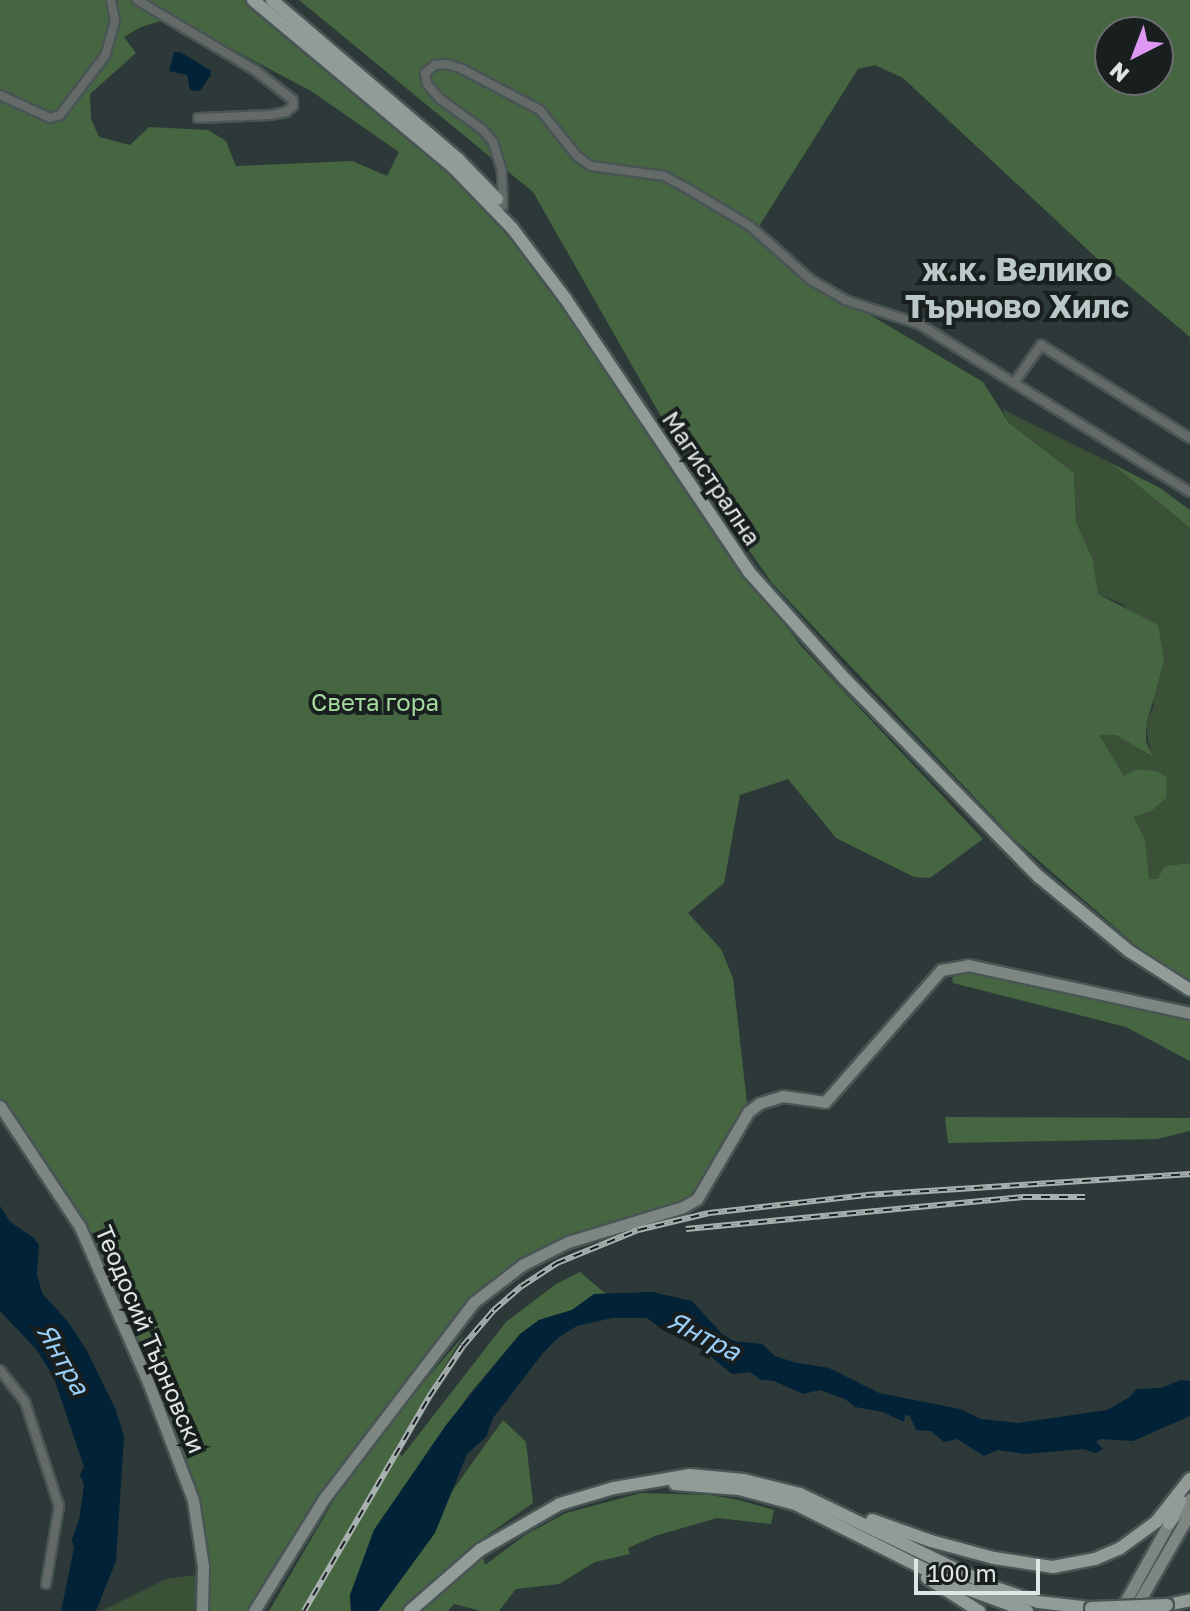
<!DOCTYPE html>
<html>
<head>
<meta charset="utf-8">
<style>
  body { margin:0 }
  #map { position:relative; width:1190px; height:1611px; overflow:hidden; background:#2c3938; font-family:"Golos Text",sans-serif }
  div>[style] { position:absolute }
  [style*='--x'] { left:calc(var(--x)*1px); top:calc(var(--y)*1px); width:calc(var(--w)*1px); rotate:calc(var(--a)*1deg) }
  .green>* { inset:0; background:#3a5138 }
  .forest>* { inset:0; background:#456641 }
  .water>* { inset:0; background:#022237 }
  .roads { filter:drop-shadow(2px 0 #485554) drop-shadow(-2px 0 #485554) drop-shadow(0 2px #485554) drop-shadow(0 -2px #485554) }
  .street>* { height:8px; margin:-4px; padding:0 4px; transform-origin:4px; border-radius:4px; background:#646a67 }
  .secondary>* { height:11px; margin:-5.5px; padding:0 5.5px; transform-origin:5.5px; border-radius:5.5px; background:#7e8682 }
  .primary>* { height:12px; margin:-6px; padding:0 6px; transform-origin:6px; border-radius:6px; background:#919c97 }
  .rail>* { height:6px; margin-top:-3px; transform-origin:0; background:repeating-linear-gradient(90deg,#191f1e 0 9px,#a8b1b0 0 18px); box-sizing:border-box; border-block:2px solid #a8b1b0 }
  .bridges { filter:drop-shadow(2px 0 #485554) drop-shadow(-2px 0 #485554) drop-shadow(0 2px #485554) drop-shadow(0 -2px #485554) }
  .primary-bridge>* { height:12px; margin:-6px; padding:0 6px; transform-origin:6px; border-radius:6px; background:#919c97 }
  span { translate:-50% -50%; white-space:nowrap; text-align:center; line-height:1.15; -webkit-text-stroke:8px #191f1e; paint-order:stroke }
  .street-label { font-size:24px; color:#dee5e5 }
  .park-label { font-size:24px; color:#a5db9f }
  .water-label { font-size:26px; color:#9acef7; font-style:italic }
  .district-label { font-size:32px; color:#bac9c8; font-weight:700 }
  .north { position:absolute; left:1094px; top:16px; width:80px; height:80px; box-sizing:border-box; background:#191f1e; border:2px solid #686e6e; border-radius:50%; rotate:222deg; font-size:22px; font-weight:700; line-height:32px; text-align:center; color:#dee5e5 }
  .north::after { content:''; display:block; margin:auto; width:28px; height:36px; background:#de98f3; clip-path:polygon(50% 0,100% 100%,50% 72%,0 100%) }
  .scale { position:absolute; left:914px; top:1559px; width:126px; height:36px; box-sizing:border-box; border:4px solid #dee5e5; border-top:0; padding-left:10px; font-size:24px; line-height:28px; white-space:nowrap; color:#dee5e5; -webkit-text-stroke:6px #191f1e; paint-order:stroke }
</style>
</head>
<body>
<div id="map">
  <div class="green">
    <div style="clip-path:polygon(1002px 409px,1111px 463px,1190px 528px,1190px 863px,1165px 866px,1157px 879px,1148px 879px,1145px 839px,1134px 816px,1151px 811px,1157px 771px,1137px 769px,1124px 776px,1098px 735px,1116px 735px,1151px 756px,1146px 726px,1154px 705px,1125px 605px,1098px 594px,1093px 560px,1076px 522px,1074px 473px,1009px 423px)"></div>
    <div style="clip-path:polygon(203px 1574px,202px 1611px,101px 1611px,166px 1579px)"></div>
  </div>
  <div class="forest">
    <div style="clip-path:polygon(evenodd,0 0,246px 0,328px 74px,338px 79px,421px 147px,525px 249px,608px 367px,629px 408px,642px 421px,707px 521px,801px 646px,983px 839px,930px 878px,914px 877px,836px 838px,788px 779px,740px 795px,724px 883px,688px 913px,721px 949px,733px 978px,748px 1112px,697px 1199px,568px 1242px,474px 1302px,323px 1500px,254px 1611px,202px 1611px,193px 1500px,80px 1227px,0 1106px,0 0,172px 17px,311px 91px,399px 152px,387px 176px,352px 161px,236px 166px,226px 141px,208px 130px,149px 127px,130px 145px,99px 137px,91px 119px,90px 94px,136px 53px,124px 37px,139px 28px,172px 17px)"></div>
    <div style="clip-path:polygon(evenodd,299px 0,1190px 0,1190px 337px,1103px 264px,903px 78px,875px 65px,858px 69px,756px 231px,780px 255px,845px 300px,983px 382px,1009px 423px,1074px 473px,1076px 522px,1093px 560px,1098px 594px,1158px 625px,1164px 661px,1146px 726px,1146px 742px,1153px 757px,1116px 735px,1099px 735px,1124px 776px,1136px 769px,1157px 771px,1167px 778px,1166px 798px,1151px 811px,1134px 817px,1145px 839px,1149px 879px,1157px 879px,1165px 866px,1190px 863px,1190px 981px,1156px 963px,1014px 839px,772px 583px,683px 455px,533px 192px,299px 0,1110px 32px,1158px 32px,1158px 80px,1110px 80px,1110px 32px)"></div>
    <div style="clip-path:polygon(1111px 463px,1160px 488px,1190px 510px,1190px 528px)"></div>
    <div style="clip-path:polygon(962px 971px,1190px 1016px,1190px 1061px,1126px 1027px,953px 983px,952px 978px)"></div>
    <div style="clip-path:polygon(945px 1117px,1190px 1118px,1190px 1131px,1157px 1139px,948px 1143px)"></div>
    <div style="clip-path:polygon(580px 1272px,606px 1294px,594px 1294px,572px 1310px,539px 1320px,520px 1334px,470px 1393px,374px 1530px,350px 1595px,351px 1611px,269px 1611px,337px 1495px,400px 1410px,464px 1335px,394px 1450px,402px 1456px,506px 1322px,556px 1284px)"></div>
    <div style="clip-path:polygon(503px 1420px,526px 1442px,533px 1503px,479px 1541px,485px 1565px,525px 1535px,566px 1513px,641px 1493px,710px 1495px,739px 1500px,774px 1510px,771px 1524px,717px 1518px,655px 1536px,628px 1548px,630px 1554px,595px 1562px,559px 1584px,516px 1589px,499px 1611px,481px 1611px,454px 1604px,448px 1611px,378px 1611px,434px 1533px,445px 1501px)"></div>
  </div>
  <div class="water">
    <div style="clip-path:polygon(174px 52px,180px 52px,210px 70px,211px 75px,200px 91px,190px 90px,187px 75px,169px 71px)"></div>
    <div style="clip-path:polygon(0 1206px,10px 1222px,33px 1237px,39px 1245px,37px 1274px,42px 1293px,69px 1323px,87px 1351px,116px 1410px,124px 1437px,116px 1561px,96px 1611px,61px 1611px,74px 1548px,72px 1539px,79px 1520px,84px 1485px,80px 1475px,84px 1467px,54px 1378px,36px 1349px,0 1311px)"></div>
    <div style="clip-path:polygon(652px 1292px,692px 1301px,722px 1334px,734px 1341px,762px 1344px,775px 1356px,793px 1362px,829px 1368px,879px 1393px,960px 1409px,981px 1419px,1018px 1423px,1107px 1410px,1130px 1397px,1136px 1389px,1161px 1388px,1181px 1380px,1190px 1381px,1190px 1416px,1133px 1441px,1100px 1439px,1096px 1442px,1103px 1449px,1096px 1453px,1083px 1449px,1024px 1454px,998px 1450px,984px 1456px,957px 1439px,944px 1442px,931px 1431px,916px 1430px,910px 1416px,905px 1415px,904px 1422px,883px 1412px,855px 1407px,845px 1399px,820px 1390px,803px 1394px,774px 1381px,761px 1380px,750px 1372px,732px 1374px,692px 1341px,666px 1332px,647px 1318px,612px 1318px,577px 1326px,559px 1337px,543px 1353px,493px 1418px,486px 1437px,467px 1454px,435px 1533px,378px 1611px,351px 1611px,350px 1595px,374px 1530px,446px 1425px,520px 1334px,539px 1320px,572px 1310px,594px 1294px)"></div>
  </div>
  <div class="roads">
    <div class="street">
      <div style="--x:137;--y:0;--w:137;--a:30.7"></div>
      <div style="--x:255;--y:70;--w:48;--a:38.3"></div>
      <div style="--x:293;--y:100;--w:6;--a:90"></div>
      <div style="--x:293;--y:106;--w:9;--a:139"></div>
      <div style="--x:286;--y:112;--w:16;--a:169"></div>
      <div style="--x:270;--y:115;--w:72;--a:177.6"></div>
      <div style="--x:0;--y:95;--w:55;--a:24.7"></div>
      <div style="--x:50;--y:118;--w:10;--a:-17"></div>
      <div style="--x:60;--y:115;--w:74;--a:-52.7"></div>
      <div style="--x:105;--y:56;--w:36;--a:-74"></div>
      <div style="--x:115;--y:21;--w:21;--a:-101"></div>
      <div style="--x:503;--y:206;--w:35;--a:-92"></div>
      <div style="--x:502;--y:171;--w:30;--a:-107"></div>
      <div style="--x:493;--y:142;--w:16;--a:-130"></div>
      <div style="--x:483;--y:130;--w:53;--a:-144.2"></div>
      <div style="--x:440;--y:99;--w:20;--a:-131"></div>
      <div style="--x:427;--y:84;--w:11;--a:-100"></div>
      <div style="--x:425;--y:73;--w:13;--a:-39"></div>
      <div style="--x:435;--y:65;--w:12;--a:-5"></div>
      <div style="--x:447;--y:64;--w:16;--a:18"></div>
      <div style="--x:462;--y:69;--w:88;--a:27.7"></div>
      <div style="--x:540;--y:110;--w:59;--a:51.2"></div>
      <div style="--x:577;--y:156;--w:17;--a:36"></div>
      <div style="--x:591;--y:166;--w:74;--a:7.8"></div>
      <div style="--x:664;--y:176;--w:27;--a:28"></div>
      <div style="--x:688;--y:189;--w:72;--a:30.8"></div>
      <div style="--x:750;--y:226;--w:81;--a:41.5"></div>
      <div style="--x:811;--y:280;--w:39;--a:30"></div>
      <div style="--x:845;--y:300;--w:78;--a:18"></div>
      <div style="--x:919;--y:324;--w:319;--a:31.8"></div>
      <div style="--x:1014;--y:383;--w:47;--a:-54.6"></div>
      <div style="--x:1041;--y:345;--w:176;--a:32"></div>
      <div style="--x:0;--y:1370;--w:41;--a:52"></div>
      <div style="--x:25;--y:1402;--w:109;--a:71.9"></div>
      <div style="--x:59;--y:1506;--w:79;--a:99.5"></div>
    </div>
    <div class="secondary">
      <div style="--x:0;--y:1106;--w:145;--a:56.5"></div>
      <div style="--x:80;--y:1227;--w:169;--a:66.3"></div>
      <div style="--x:148;--y:1382;--w:126;--a:69.1"></div>
      <div style="--x:193;--y:1500;--w:67;--a:81.4"></div>
      <div style="--x:203;--y:1566;--w:45;--a:91.3"></div>
      <div style="--x:1134;--y:1610;--w:112;--a:-60"></div>
      <div style="--x:254;--y:1611;--w:131;--a:-58.1"></div>
      <div style="--x:323;--y:1500;--w:249;--a:-52.7"></div>
      <div style="--x:474;--y:1302;--w:61;--a:-37.6"></div>
      <div style="--x:522;--y:1265;--w:51;--a:-26.6"></div>
      <div style="--x:568;--y:1242;--w:120;--a:-16.9"></div>
      <div style="--x:683;--y:1207;--w:16;--a:-30"></div>
      <div style="--x:697;--y:1199;--w:101;--a:-59.6"></div>
      <div style="--x:748;--y:1112;--w:15;--a:-37"></div>
      <div style="--x:760;--y:1103;--w:24;--a:-17"></div>
      <div style="--x:783;--y:1096;--w:42;--a:8.1"></div>
      <div style="--x:825;--y:1102;--w:176;--a:-48.7"></div>
      <div style="--x:941;--y:970;--w:27;--a:-10"></div>
      <div style="--x:968;--y:965;--w:227;--a:12.2"></div>
      <div style="--x:1120;--y:1611;--w:101;--a:-60.9"></div>
      <div style="--x:1169;--y:1523;--w:32;--a:-49"></div>
    </div>
    <div class="primary">
      <div style="--x:253;--y:0;--w:261;--a:39.9"></div>
      <div style="--x:453;--y:167;--w:85;--a:46"></div>
      <div style="--x:512;--y:228;--w:88;--a:52.9"></div>
      <div style="--x:565;--y:298;--w:330;--a:56.1"></div>
      <div style="--x:749;--y:572;--w:144;--a:48.1"></div>
      <div style="--x:845;--y:679;--w:276;--a:45.6"></div>
      <div style="--x:1038;--y:876;--w:118;--a:39.5"></div>
      <div style="--x:1129;--y:951;--w:72;--a:32.6"></div>
      <div style="--x:272;--y:0;--w:245;--a:40.5"></div>
      <div style="--x:458;--y:159;--w:56;--a:45.7"></div>
      <div style="--x:675;--y:1484;--w:64;--a:4.5"></div>
      <div style="--x:739;--y:1489;--w:58;--a:15"></div>
      <div style="--x:795;--y:1504;--w:178;--a:26.7"></div>
      <div style="--x:954;--y:1584;--w:78;--a:20.3"></div>
      <div style="--x:872;--y:1520;--w:63;--a:19.6"></div>
      <div style="--x:931;--y:1541;--w:65;--a:15.1"></div>
      <div style="--x:994;--y:1558;--w:60;--a:8.7"></div>
      <div style="--x:1053;--y:1567;--w:43;--a:-10.8"></div>
      <div style="--x:1095;--y:1559;--w:26;--a:-23"></div>
      <div style="--x:1119;--y:1549;--w:46;--a:-36.1"></div>
      <div style="--x:1156;--y:1522;--w:55;--a:-51.7"></div>
      <div style="--x:1169;--y:1523;--w:25;--a:-63"></div>
      <div style="--x:927;--y:1578;--w:62;--a:32.4"></div>
      <div style="--x:1167;--y:1605;--w:24;--a:-12"></div>
      <div style="--x:410;--y:1611;--w:93;--a:-41.1"></div>
      <div style="--x:480;--y:1550;--w:92;--a:-29.9"></div>
      <div style="--x:560;--y:1504;--w:56;--a:-16.5"></div>
      <div style="--x:614;--y:1488;--w:77;--a:-9.7"></div>
      <div style="--x:690;--y:1475;--w:54;--a:5.3"></div>
      <div style="--x:744;--y:1480;--w:58;--a:14"></div>
      <div style="--x:800;--y:1494;--w:214;--a:25.7"></div>
      <div style="--x:993;--y:1587;--w:47;--a:18.4"></div>
      <div style="--x:1038;--y:1602;--w:53;--a:6.5"></div>
    </div>
  </div>
  <div class="rail">
    <div style="--x:686;--y:1229;--w:339;--a:-5.4"></div>
    <div style="--x:1023;--y:1197;--w:62;--a:0"></div>
    <div style="--x:304;--y:1611;--w:248;--a:-59.7"></div>
    <div style="--x:429;--y:1397;--w:61;--a:-56.3"></div>
    <div style="--x:463;--y:1346;--w:48;--a:-49.3"></div>
    <div style="--x:494;--y:1310;--w:37;--a:-41"></div>
    <div style="--x:522;--y:1286;--w:42;--a:-33.3"></div>
    <div style="--x:557;--y:1263;--w:87;--a:-22.2"></div>
    <div style="--x:638;--y:1230;--w:73;--a:-13.5"></div>
    <div style="--x:709;--y:1213;--w:158;--a:-6.5"></div>
    <div style="--x:866;--y:1195;--w:325;--a:-3.7"></div>
  </div>
  <div class="bridges">
    <div class="primary-bridge">
      <div style="--x:1091;--y:1608;--w:76;--a:-2.3"></div>
    </div>
  </div>
  <div class="street-label">
    <span style="left:712px;top:478px;rotate:56deg">Магистрална</span>
    <span style="left:151px;top:1339px;rotate:67deg">Теодосий Търновски</span>
  </div>
  <div class="park-label">
    <span style="left:375px;top:702px">Света гора</span>
  </div>
  <div class="water-label">
    <span style="left:704px;top:1336px;rotate:27deg">Янтра</span>
    <span style="left:63px;top:1359px;rotate:60deg">Янтра</span>
  </div>
  <div class="district-label">
    <span style="left:1017px;top:288px">ж.к. Велико<br>Търново Хилс</span>
  </div>
  <div class="north">N</div>
  <div class="scale">100 m</div>
</div>
</body>
</html>
